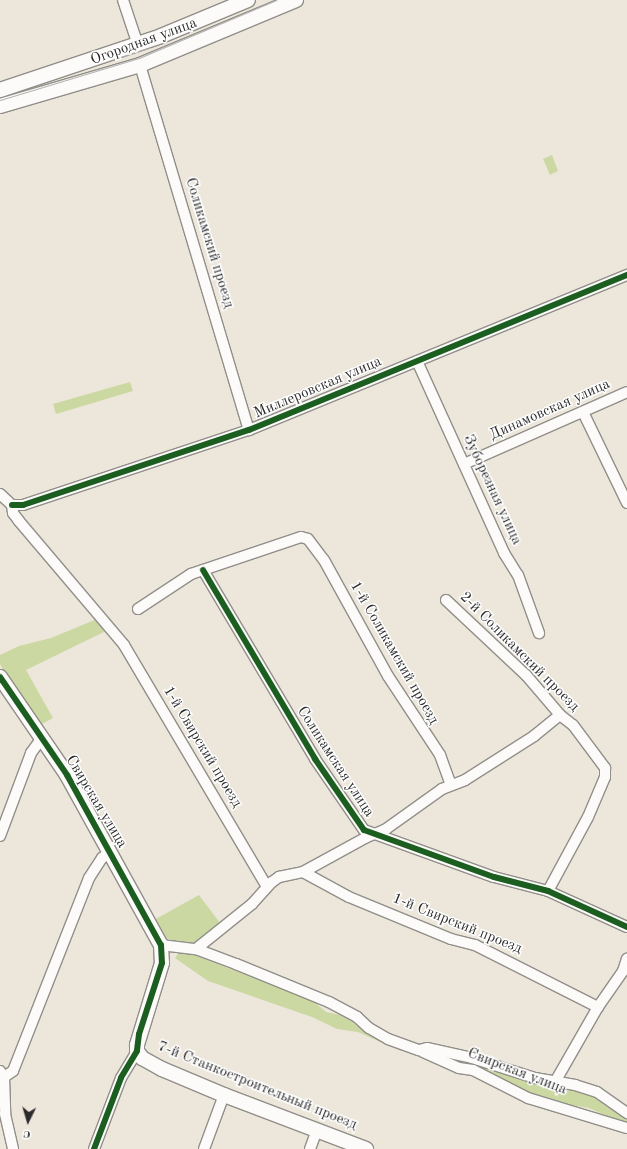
<!DOCTYPE html>
<html>
<head>
<meta charset="utf-8">
<style>
  body { margin:0 }
  #map { position:relative; width:627px; height:1149px; overflow:hidden; background:#ece6db; font-family:"Old Standard TT",serif }
  div>[style] { position:absolute }
  [style*='--x'] { left:calc(var(--x)*1px); top:calc(var(--y)*1px); width:calc(var(--w)*1px); rotate:calc(var(--a)*1deg) }
  .green>* { inset:0; background:#ccd8a2 }
  .roads { filter:drop-shadow(1px 0 #918f89) drop-shadow(-1px 0 #918f89) drop-shadow(0 1px #918f89) drop-shadow(0 -1px #918f89) }
  .street>* { height:10px; margin:-5px; padding:0 5px; transform-origin:5px; border-radius:5px; background:#fcfbfa }
  .secondary>* { height:14px; margin:-7px; padding:0 7px; transform-origin:7px; border-radius:7px; background:#fcfbfa }
  .tram>* { height:1px; margin:-0.5px; padding:0 0.5px; transform-origin:0.5px; border-radius:0.5px; background:#b4b3b1 }
  .cycleway>* { height:6px; margin:-3px; padding:0 3px; transform-origin:3px; border-radius:3px; background:#1b5e20 }
  span { translate:-50% -50%; white-space:nowrap; text-align:center; line-height:1.15; -webkit-text-stroke:3px #fff; paint-order:stroke }
  .street-label { font-size:15px; color:#2b2b2b }
  .north { position:absolute; left:8px; top:1101px; width:40px; height:40px; -webkit-text-stroke:3px #fff; paint-order:stroke; rotate:185deg; font-size:11px; font-weight:700; line-height:16px; text-align:center; color:#2b2b2b }
  .north::after { content:''; display:block; margin:auto; width:14px; height:18px; background:#2b2b2b; clip-path:polygon(50% 0,100% 100%,50% 72%,0 100%) }
</style>
</head>
<body>
<div id="map">
  <div class="green">
    <div style="clip-path:polygon(552px 155px,558px 171px,550px 175px,543px 159px)"></div>
    <div style="clip-path:polygon(130px 382px,133px 391px,56px 414px,53px 404px)"></div>
    <div style="clip-path:polygon(97px 619px,108px 630px,26px 670px,53px 718px,40px 725px,13px 687px,0 664px,0 655px,19px 646px,51px 638px)"></div>
    <div style="clip-path:polygon(199px 895px,220px 923px,195px 945px,176px 942px,166px 938px,154px 920px)"></div>
    <div style="clip-path:polygon(181px 950px,312px 1000px,326px 1012px,345px 1016px,362px 1030px,410px 1050px,401px 1051px,358px 1032px,337px 1029px,312px 1017px,208px 981px,175px 958px)"></div>
    <div style="clip-path:polygon(431px 1052px,593px 1094px,627px 1118px,627px 1125px,589px 1108px,548px 1101px)"></div>
  </div>
  <div class="roads">
    <div class="street">
      <div style="--x:123;--y:0;--w:47;--a:71.6"></div>
      <div style="--x:140;--y:65;--w:381;--a:73.4"></div>
      <div style="--x:417;--y:361;--w:211;--a:65.6"></div>
      <div style="--x:504;--y:553;--w:26;--a:58"></div>
      <div style="--x:518;--y:575;--w:62;--a:70.1"></div>
      <div style="--x:583;--y:412;--w:101;--a:64.2"></div>
      <div style="--x:464;--y:464;--w:178;--a:-23.8"></div>
      <div style="--x:0;--y:494;--w:16;--a:43"></div>
      <div style="--x:12;--y:505;--w:11;--a:0"></div>
      <div style="--x:23;--y:505;--w:238;--a:-18.4"></div>
      <div style="--x:249;--y:430;--w:409;--a:-22.3"></div>
      <div style="--x:12;--y:505;--w:8;--a:83"></div>
      <div style="--x:13;--y:513;--w:10;--a:53"></div>
      <div style="--x:19;--y:521;--w:162;--a:49.7"></div>
      <div style="--x:124;--y:645;--w:279;--a:59.4"></div>
      <div style="--x:203;--y:570;--w:220;--a:59.3"></div>
      <div style="--x:315;--y:759;--w:86;--a:55.4"></div>
      <div style="--x:364;--y:830;--w:138;--a:19.9"></div>
      <div style="--x:494;--y:877;--w:56;--a:14.5"></div>
      <div style="--x:548;--y:891;--w:87;--a:24.5"></div>
      <div style="--x:446;--y:600;--w:110;--a:43.2"></div>
      <div style="--x:526;--y:675;--w:52;--a:49.6"></div>
      <div style="--x:560;--y:715;--w:16;--a:38"></div>
      <div style="--x:573;--y:725;--w:54;--a:53.3"></div>
      <div style="--x:605;--y:768;--w:9;--a:90"></div>
      <div style="--x:605;--y:777;--w:43;--a:113"></div>
      <div style="--x:588;--y:817;--w:84;--a:118.4"></div>
      <div style="--x:138;--y:609;--w:64;--a:-33.4"></div>
      <div style="--x:191;--y:574;--w:116;--a:-18.6"></div>
      <div style="--x:301;--y:537;--w:7;--a:16"></div>
      <div style="--x:308;--y:539;--w:26;--a:53"></div>
      <div style="--x:324;--y:560;--w:132;--a:61.1"></div>
      <div style="--x:388;--y:676;--w:95;--a:56.6"></div>
      <div style="--x:440;--y:755;--w:32;--a:70"></div>
      <div style="--x:0;--y:836;--w:89;--a:-69.5"></div>
      <div style="--x:31;--y:753;--w:17;--a:-54"></div>
      <div style="--x:303;--y:872;--w:52;--a:28.5"></div>
      <div style="--x:349;--y:897;--w:110;--a:22.4"></div>
      <div style="--x:451;--y:939;--w:25;--a:14"></div>
      <div style="--x:475;--y:945;--w:138;--a:26.8"></div>
      <div style="--x:161;--y:945;--w:35;--a:7"></div>
      <div style="--x:196;--y:949;--w:43;--a:20.6"></div>
      <div style="--x:236;--y:964;--w:100;--a:22.2"></div>
      <div style="--x:329;--y:1002;--w:32;--a:28"></div>
      <div style="--x:357;--y:1017;--w:16;--a:43"></div>
      <div style="--x:369;--y:1028;--w:22;--a:30"></div>
      <div style="--x:388;--y:1039;--w:33;--a:20"></div>
      <div style="--x:419;--y:1050;--w:8;--a:-14"></div>
      <div style="--x:427;--y:1048;--w:46;--a:12.5"></div>
      <div style="--x:472;--y:1058;--w:66;--a:17.6"></div>
      <div style="--x:535;--y:1078;--w:41;--a:9.9"></div>
      <div style="--x:575;--y:1085;--w:23;--a:18"></div>
      <div style="--x:597;--y:1092;--w:37;--a:35"></div>
      <div style="--x:196;--y:949;--w:72;--a:-38.8"></div>
      <div style="--x:252;--y:904;--w:30;--a:-48"></div>
      <div style="--x:272;--y:882;--w:9;--a:-36"></div>
      <div style="--x:279;--y:877;--w:25;--a:-12"></div>
      <div style="--x:303;--y:872;--w:71;--a:-28.7"></div>
      <div style="--x:365;--y:838;--w:23;--a:-23"></div>
      <div style="--x:386;--y:829;--w:69;--a:-35.5"></div>
      <div style="--x:442;--y:789;--w:25;--a:-21"></div>
      <div style="--x:465;--y:780;--w:82;--a:-32.5"></div>
      <div style="--x:534;--y:736;--w:33;--a:-39"></div>
      <div style="--x:423;--y:1052;--w:39;--a:24"></div>
      <div style="--x:459;--y:1068;--w:14;--a:8"></div>
      <div style="--x:473;--y:1070;--w:62;--a:27"></div>
      <div style="--x:528;--y:1098;--w:103;--a:16.9"></div>
      <div style="--x:0;--y:1071;--w:7;--a:56"></div>
      <div style="--x:4;--y:1077;--w:37;--a:88"></div>
      <div style="--x:5;--y:1114;--w:36;--a:77"></div>
      <div style="--x:4;--y:1077;--w:11;--a:-34"></div>
      <div style="--x:13;--y:1071;--w:207;--a:-68.5"></div>
      <div style="--x:89;--y:878;--w:24;--a:-57"></div>
      <div style="--x:102;--y:858;--w:10;--a:-37"></div>
      <div style="--x:555;--y:1082;--w:86;--a:-60.2"></div>
      <div style="--x:598;--y:1007;--w:44;--a:-55.2"></div>
      <div style="--x:623;--y:971;--w:13;--a:-72"></div>
      <div style="--x:94;--y:1149;--w:76;--a:-69.2"></div>
      <div style="--x:121;--y:1078;--w:31;--a:-59"></div>
      <div style="--x:204;--y:1149;--w:58;--a:-69.7"></div>
      <div style="--x:310;--y:1149;--w:20;--a:-70"></div>
    </div>
    <div class="secondary">
      <div style="--x:0;--y:90;--w:170;--a:-18.5"></div>
      <div style="--x:161;--y:36;--w:94;--a:-22.5"></div>
      <div style="--x:0;--y:106;--w:146;--a:-16.3"></div>
      <div style="--x:140;--y:65;--w:169;--a:-22.6"></div>
      <div style="--x:0;--y:677;--w:119;--a:55.6"></div>
      <div style="--x:67;--y:775;--w:194;--a:61.1"></div>
      <div style="--x:161;--y:945;--w:18;--a:87"></div>
      <div style="--x:162;--y:963;--w:86;--a:107"></div>
      <div style="--x:137;--y:1045;--w:6;--a:90"></div>
      <div style="--x:137;--y:1051;--w:9;--a:54"></div>
      <div style="--x:142;--y:1058;--w:23;--a:29"></div>
      <div style="--x:162;--y:1069;--w:67;--a:22.8"></div>
      <div style="--x:224;--y:1095;--w:152;--a:20.8"></div>
    </div>
  </div>
  <div class="tram">
    <div style="--x:115;--y:59;--w:36;--a:-18"></div>
    <div style="--x:0;--y:100;--w:145;--a:-16.8"></div>
    <div style="--x:139;--y:58;--w:149;--a:-22.9"></div>
  </div>
  <div class="cycleway">
    <div style="--x:12;--y:505;--w:11;--a:0"></div>
    <div style="--x:23;--y:505;--w:238;--a:-18.4"></div>
    <div style="--x:249;--y:430;--w:409;--a:-22.3"></div>
    <div style="--x:203;--y:570;--w:220;--a:59.3"></div>
    <div style="--x:315;--y:759;--w:86;--a:55.4"></div>
    <div style="--x:364;--y:830;--w:138;--a:19.9"></div>
    <div style="--x:494;--y:877;--w:56;--a:14.5"></div>
    <div style="--x:548;--y:891;--w:87;--a:24.5"></div>
    <div style="--x:0;--y:677;--w:119;--a:55.6"></div>
    <div style="--x:67;--y:775;--w:194;--a:61.1"></div>
    <div style="--x:161;--y:945;--w:18;--a:87"></div>
    <div style="--x:162;--y:963;--w:75;--a:107.9"></div>
    <div style="--x:139;--y:1034;--w:17;--a:97"></div>
    <div style="--x:137;--y:1051;--w:31;--a:121"></div>
    <div style="--x:121;--y:1078;--w:76;--a:110.8"></div>
  </div>
  <div class="street-label">
    <span style="left:144px;top:42px;rotate:-20deg">Огородная улица</span>
    <span style="left:209px;top:243px;rotate:73deg">Соликамский проезд</span>
    <span style="left:318px;top:388px;rotate:-23deg">Миллеровская улица</span>
    <span style="left:550px;top:410px;rotate:-24deg">Динамовская улица</span>
    <span style="left:492px;top:490px;rotate:65deg">Зуборезная улица</span>
    <span style="left:519px;top:652px;rotate:45deg">2-й Соликамский проезд</span>
    <span style="left:394px;top:653px;rotate:60deg">1-й Соликамский проезд</span>
    <span style="left:202px;top:747px;rotate:59deg">1-й Свирский проезд</span>
    <span style="left:335px;top:762px;rotate:57deg">Соликамская улица</span>
    <span style="left:96px;top:802px;rotate:59deg">Свирская улица</span>
    <span style="left:457px;top:924px;rotate:22deg">1-й Свирский проезд</span>
    <span style="left:517px;top:1072px;rotate:21deg">Свирская улица</span>
    <span style="left:257px;top:1086px;rotate:22deg">7-й Станкостроительный проезд</span>
  </div>
  <div class="north">С</div>
</div>
</body>
</html>
